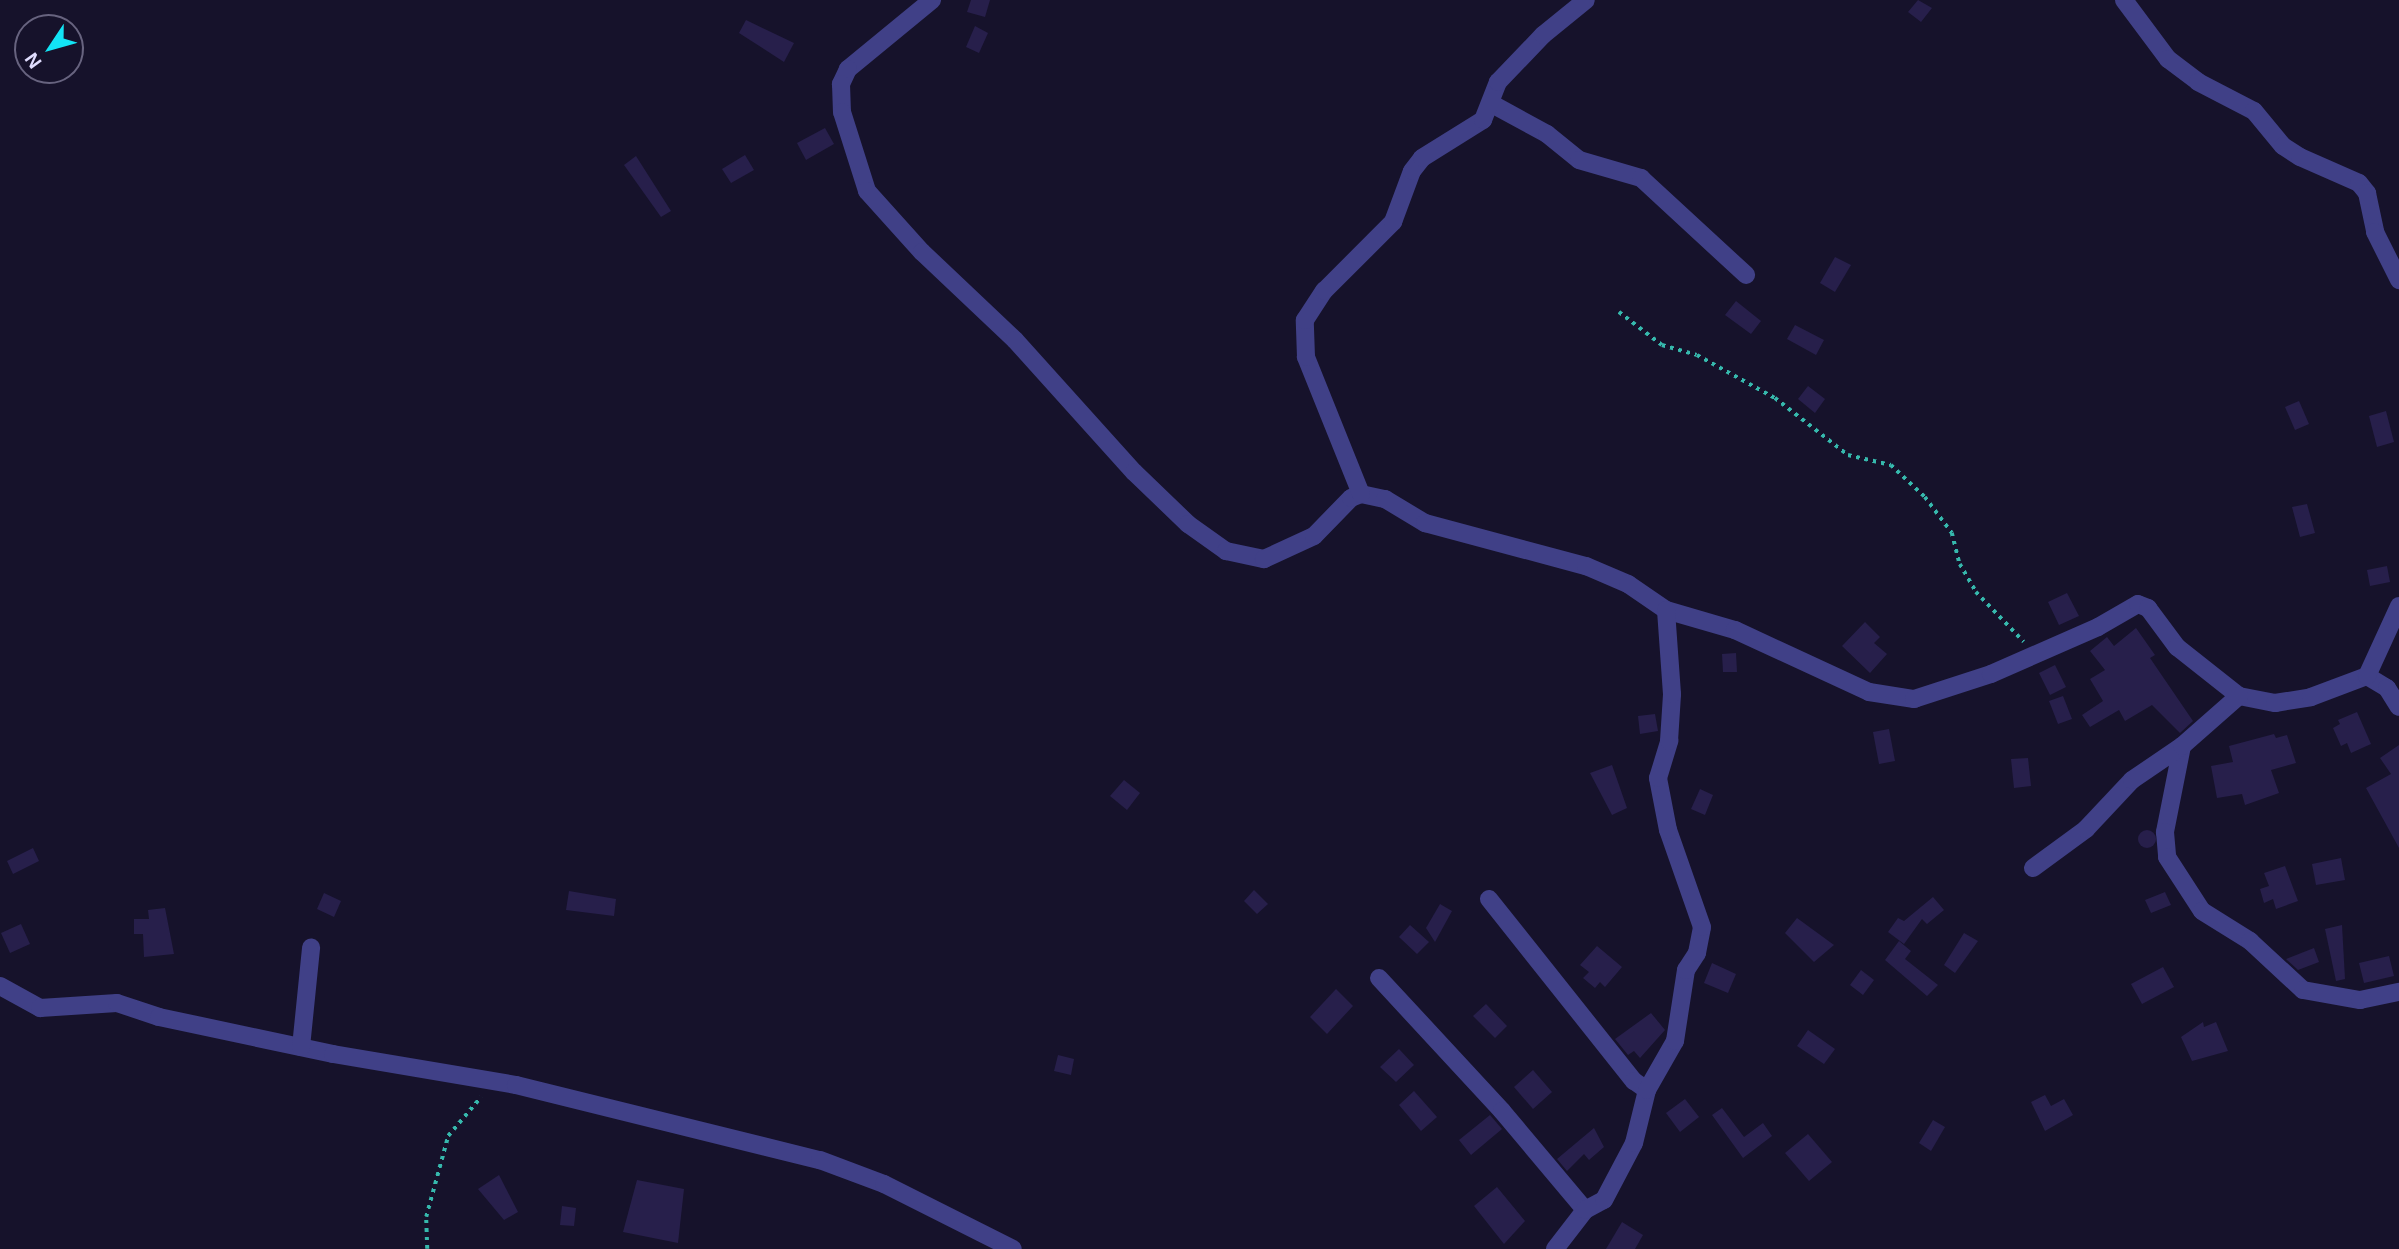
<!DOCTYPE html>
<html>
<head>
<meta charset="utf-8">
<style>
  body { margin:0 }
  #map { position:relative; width:2399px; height:1249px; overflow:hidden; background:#16122b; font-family:Helvetica,sans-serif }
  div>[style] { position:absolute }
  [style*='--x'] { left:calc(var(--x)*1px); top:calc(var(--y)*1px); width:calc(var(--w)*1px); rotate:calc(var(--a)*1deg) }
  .building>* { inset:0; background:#271f4b }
  .round { border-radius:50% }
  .path>* { height:3.5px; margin-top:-1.75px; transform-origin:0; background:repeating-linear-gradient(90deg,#36b9ad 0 3.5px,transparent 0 8.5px) }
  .minor>* { height:18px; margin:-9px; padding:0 9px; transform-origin:9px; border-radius:9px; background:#404087 }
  span { translate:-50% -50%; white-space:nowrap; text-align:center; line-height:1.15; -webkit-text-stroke:5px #16122b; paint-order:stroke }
  .north { position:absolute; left:14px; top:14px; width:70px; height:70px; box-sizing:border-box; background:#16122b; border:2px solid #67637f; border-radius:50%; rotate:234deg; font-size:19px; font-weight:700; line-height:28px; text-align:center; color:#e0ddfe }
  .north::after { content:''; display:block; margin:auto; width:24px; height:32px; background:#12e4f5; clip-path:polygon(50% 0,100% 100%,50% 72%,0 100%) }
</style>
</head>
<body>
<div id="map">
  <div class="building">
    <div style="clip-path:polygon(971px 0,990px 0,985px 17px,967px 12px)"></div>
    <div style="clip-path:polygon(1918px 0,1932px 8px,1921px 22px,1908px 12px)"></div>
    <div style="clip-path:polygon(746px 20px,794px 43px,784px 62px,739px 33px)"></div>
    <div style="clip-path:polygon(975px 26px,988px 33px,979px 53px,966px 47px)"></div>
    <div style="clip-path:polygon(825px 128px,834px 144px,806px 160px,797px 143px)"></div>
    <div style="clip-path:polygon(745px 155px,754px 170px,731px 183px,722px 169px)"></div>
    <div style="clip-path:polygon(636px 156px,671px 211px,661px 217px,624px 165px)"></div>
    <div style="clip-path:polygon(1835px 257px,1851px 265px,1835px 292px,1820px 283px)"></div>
    <div style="clip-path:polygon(1736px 301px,1761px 321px,1751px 334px,1725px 315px)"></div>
    <div style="clip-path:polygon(1795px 325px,1824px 340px,1816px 355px,1787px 339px)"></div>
    <div style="clip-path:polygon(1808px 386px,1825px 399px,1815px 413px,1798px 399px)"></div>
    <div style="clip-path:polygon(2299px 401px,2309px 424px,2295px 430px,2285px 407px)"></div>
    <div style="clip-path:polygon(2386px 411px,2394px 442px,2377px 447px,2369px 416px)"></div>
    <div style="clip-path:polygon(2307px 504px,2315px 533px,2300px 537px,2292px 507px)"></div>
    <div style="clip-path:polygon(2387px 566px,2390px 582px,2370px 586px,2367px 570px)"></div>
    <div style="clip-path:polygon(2067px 593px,2079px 616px,2059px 625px,2048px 602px)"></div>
    <div style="clip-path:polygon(1865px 622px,1880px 637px,1874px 643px,1887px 654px,1870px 673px,1842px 646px)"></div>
    <div style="clip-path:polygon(2136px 628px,2155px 655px,2150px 658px,2193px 721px,2180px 733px,2152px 705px,2125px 721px,2119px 710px,2090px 727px,2082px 715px,2103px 701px,2090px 679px,2105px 670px,2090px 651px,2107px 637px,2114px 646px)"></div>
    <div style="clip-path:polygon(1736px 653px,1737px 672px,1723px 672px,1722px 654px)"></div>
    <div style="clip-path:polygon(2055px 665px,2066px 687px,2050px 695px,2039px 673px)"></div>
    <div style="clip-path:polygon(2063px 696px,2072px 719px,2058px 724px,2049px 701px)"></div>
    <div style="clip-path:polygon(2357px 712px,2371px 744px,2351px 753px,2347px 743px,2341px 746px,2333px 728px,2340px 724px,2338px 720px)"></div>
    <div style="clip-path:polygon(1655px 714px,1658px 731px,1640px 734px,1638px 716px)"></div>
    <div style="clip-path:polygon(1889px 729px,1895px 761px,1879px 764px,1873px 732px)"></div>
    <div style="clip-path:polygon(2274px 734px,2276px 738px,2287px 735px,2296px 763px,2271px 770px,2279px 793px,2245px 805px,2242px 794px,2217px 798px,2211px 766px,2233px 762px,2229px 746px)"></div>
    <div style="clip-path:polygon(2399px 745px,2399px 848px,2366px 788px,2391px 774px,2380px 758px)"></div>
    <div style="clip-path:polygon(2028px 758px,2031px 786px,2014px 788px,2011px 759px)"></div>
    <div style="clip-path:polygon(1612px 765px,1627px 808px,1612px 815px,1590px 773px)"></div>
    <div style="clip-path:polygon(1124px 780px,1140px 793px,1127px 810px,1110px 796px)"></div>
    <div style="clip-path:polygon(1700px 789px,1713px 795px,1705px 815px,1691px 809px)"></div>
    <div class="round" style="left:2138px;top:830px;width:18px;height:18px"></div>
    <div style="clip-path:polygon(33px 848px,39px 861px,13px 874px,7px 861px)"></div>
    <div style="clip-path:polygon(2341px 858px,2345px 880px,2316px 885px,2312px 864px)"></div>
    <div style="clip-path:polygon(2285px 866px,2298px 901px,2276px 909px,2273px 899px,2264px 903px,2260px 889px,2269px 886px,2264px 873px)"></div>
    <div style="clip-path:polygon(1254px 890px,1268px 904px,1257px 914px,1244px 901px)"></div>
    <div style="clip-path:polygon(569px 891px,616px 899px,614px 916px,566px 910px)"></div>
    <div style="clip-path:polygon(2165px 892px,2171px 905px,2151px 913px,2145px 900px)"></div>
    <div style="clip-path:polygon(324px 893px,341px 901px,334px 917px,317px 909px)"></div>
    <div style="clip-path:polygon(1933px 897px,1944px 910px,1927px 924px,1922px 919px,1904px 944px,1888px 932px,1898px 918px,1904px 921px)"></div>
    <div style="clip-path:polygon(1440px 904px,1452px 911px,1435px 942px,1426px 928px)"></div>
    <div style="clip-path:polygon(165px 908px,174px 954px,144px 957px,143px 934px,134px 934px,134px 919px,149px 919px,148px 910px)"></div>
    <div style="clip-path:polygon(1797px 918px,1834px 945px,1814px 962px,1785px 933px)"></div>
    <div style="clip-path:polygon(21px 924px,30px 944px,10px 953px,1px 933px)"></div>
    <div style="clip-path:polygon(1410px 925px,1429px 942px,1417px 954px,1399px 937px)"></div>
    <div style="clip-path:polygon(2342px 925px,2345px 979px,2336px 981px,2325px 929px)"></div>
    <div style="clip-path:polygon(1964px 933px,1978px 941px,1955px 973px,1944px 965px)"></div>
    <div style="clip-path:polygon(1899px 941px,1911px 951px,1905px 959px,1938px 985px,1927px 996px,1885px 960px)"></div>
    <div style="clip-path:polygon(1597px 946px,1622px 967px,1605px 987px,1600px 982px,1595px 988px,1583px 978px,1589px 972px,1580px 965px)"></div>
    <div style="clip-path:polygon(2314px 948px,2319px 962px,2298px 970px,2286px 959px)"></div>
    <div style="clip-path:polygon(2389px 956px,2394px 976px,2364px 983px,2359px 963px)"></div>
    <div style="clip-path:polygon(1712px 963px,1736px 974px,1728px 993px,1704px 983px)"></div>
    <div style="clip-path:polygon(2163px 967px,2174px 987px,2142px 1004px,2131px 984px)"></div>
    <div style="clip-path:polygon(1861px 970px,1874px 980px,1863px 995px,1850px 985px)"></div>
    <div style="clip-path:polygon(1336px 989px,1353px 1006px,1327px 1034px,1310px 1017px)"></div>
    <div style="clip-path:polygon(1486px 1004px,1507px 1026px,1495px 1038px,1473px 1016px)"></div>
    <div style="clip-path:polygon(1651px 1013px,1665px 1030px,1640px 1058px,1634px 1051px,1628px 1055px,1615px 1039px)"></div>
    <div style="clip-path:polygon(2203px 1022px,2204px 1027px,2216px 1022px,2228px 1051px,2192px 1061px,2181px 1037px)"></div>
    <div style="clip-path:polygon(1808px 1030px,1835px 1049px,1824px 1064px,1797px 1046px)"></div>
    <div style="clip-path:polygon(1399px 1049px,1414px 1065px,1396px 1082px,1380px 1067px)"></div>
    <div style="clip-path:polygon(1058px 1055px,1074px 1059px,1071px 1075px,1054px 1071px)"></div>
    <div style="clip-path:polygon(1533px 1070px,1552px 1092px,1533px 1109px,1514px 1087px)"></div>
    <div style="clip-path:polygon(1414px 1091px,1437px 1117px,1421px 1131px,1399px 1105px)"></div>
    <div style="clip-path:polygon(2045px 1095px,2051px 1106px,2064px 1099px,2073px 1115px,2045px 1131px,2031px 1102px)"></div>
    <div style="clip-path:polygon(1685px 1099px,1699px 1117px,1680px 1132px,1666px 1113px)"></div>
    <div style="clip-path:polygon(1722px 1108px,1744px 1137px,1763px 1123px,1772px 1136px,1743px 1158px,1712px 1115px)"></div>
    <div style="clip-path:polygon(1490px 1115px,1502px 1129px,1471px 1155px,1459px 1140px)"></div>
    <div style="clip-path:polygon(1933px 1120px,1945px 1127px,1931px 1151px,1919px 1143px)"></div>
    <div style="clip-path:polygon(1594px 1128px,1604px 1147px,1589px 1160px,1584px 1154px,1567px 1171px,1557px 1159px)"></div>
    <div style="clip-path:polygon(1808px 1134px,1832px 1162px,1809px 1181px,1785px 1153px)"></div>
    <div style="clip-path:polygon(499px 1175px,518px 1212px,504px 1220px,478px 1189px)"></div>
    <div style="clip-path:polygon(637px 1180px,684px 1189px,678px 1243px,623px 1232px)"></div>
    <div style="clip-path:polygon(1497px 1187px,1525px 1221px,1504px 1244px,1474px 1206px)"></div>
    <div style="clip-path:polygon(562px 1206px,576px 1208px,574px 1226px,560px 1225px)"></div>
    <div style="clip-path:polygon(1622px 1222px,1643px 1235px,1635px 1249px,1606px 1249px)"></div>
  </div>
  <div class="path">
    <div style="--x:1619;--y:312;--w:54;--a:37.5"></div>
    <div style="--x:1662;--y:345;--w:36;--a:16"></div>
    <div style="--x:1697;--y:355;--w:89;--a:28.9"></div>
    <div style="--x:1775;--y:398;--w:93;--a:38"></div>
    <div style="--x:1848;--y:455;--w:44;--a:13.1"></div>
    <div style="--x:1891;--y:465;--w:47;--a:43.3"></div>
    <div style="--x:1925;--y:497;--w:45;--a:53.1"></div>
    <div style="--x:1952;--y:533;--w:32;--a:76"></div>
    <div style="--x:1960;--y:564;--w:32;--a:60"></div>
    <div style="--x:1976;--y:592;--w:69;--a:46.2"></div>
    <div style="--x:427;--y:1249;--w:32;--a:-92"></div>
    <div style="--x:426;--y:1217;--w:84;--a:-74.8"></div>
    <div style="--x:448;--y:1136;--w:51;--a:-49.8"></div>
  </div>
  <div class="minor">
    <div style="--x:932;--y:0;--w:109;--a:140.6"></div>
    <div style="--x:848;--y:69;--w:17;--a:115"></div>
    <div style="--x:841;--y:84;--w:28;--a:88"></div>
    <div style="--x:842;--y:112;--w:83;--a:72.4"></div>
    <div style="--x:867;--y:191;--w:82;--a:48"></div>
    <div style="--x:922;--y:252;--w:128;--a:43.4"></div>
    <div style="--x:1015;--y:340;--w:178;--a:48"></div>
    <div style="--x:1134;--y:472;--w:75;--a:43.9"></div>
    <div style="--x:1188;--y:524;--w:47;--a:35.4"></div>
    <div style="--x:1226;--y:551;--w:39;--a:12"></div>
    <div style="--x:1264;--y:559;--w:55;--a:-24.7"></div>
    <div style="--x:1314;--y:536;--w:53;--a:-45.8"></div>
    <div style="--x:1351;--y:498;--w:11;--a:-22"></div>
    <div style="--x:1361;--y:494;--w:25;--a:12"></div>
    <div style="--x:1385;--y:499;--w:47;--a:31"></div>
    <div style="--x:1425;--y:523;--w:167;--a:15"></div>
    <div style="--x:1586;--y:566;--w:46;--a:23.2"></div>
    <div style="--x:1628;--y:584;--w:46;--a:34.4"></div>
    <div style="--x:1666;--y:610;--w:72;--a:16.2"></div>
    <div style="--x:1735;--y:630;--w:148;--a:24.8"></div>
    <div style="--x:1869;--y:692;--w:46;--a:8.8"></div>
    <div style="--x:1914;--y:699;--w:81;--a:-18"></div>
    <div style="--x:1991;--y:674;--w:117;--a:-23.7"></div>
    <div style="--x:2098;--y:627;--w:46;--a:-29.9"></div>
    <div style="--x:2138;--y:604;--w:11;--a:22"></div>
    <div style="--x:2148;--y:608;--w:49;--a:53.4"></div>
    <div style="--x:2177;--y:647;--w:79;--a:38.3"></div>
    <div style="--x:2239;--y:696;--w:37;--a:11"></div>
    <div style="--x:2275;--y:703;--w:36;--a:-9"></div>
    <div style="--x:2311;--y:697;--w:60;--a:-20.6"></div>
    <div style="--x:2367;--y:676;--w:23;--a:31"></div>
    <div style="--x:2387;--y:688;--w:22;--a:58"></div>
    <div style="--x:2124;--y:0;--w:74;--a:53.3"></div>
    <div style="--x:2168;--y:59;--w:38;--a:37"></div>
    <div style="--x:2198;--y:82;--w:63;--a:27.4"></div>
    <div style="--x:2254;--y:111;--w:45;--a:50.4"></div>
    <div style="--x:2283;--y:146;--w:20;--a:33"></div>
    <div style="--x:2300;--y:157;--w:64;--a:23.8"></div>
    <div style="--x:2359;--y:183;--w:13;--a:51"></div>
    <div style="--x:2367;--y:193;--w:40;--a:78"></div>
    <div style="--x:2375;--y:232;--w:54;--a:63.4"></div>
    <div style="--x:1492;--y:104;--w:63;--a:28.6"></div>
    <div style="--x:1547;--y:134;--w:41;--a:39.1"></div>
    <div style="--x:1579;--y:160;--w:65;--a:16.2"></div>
    <div style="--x:1641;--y:178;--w:143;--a:42.7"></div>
    <div style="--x:1361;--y:494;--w:148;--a:-111.9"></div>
    <div style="--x:1306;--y:357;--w:37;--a:-92"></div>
    <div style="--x:1305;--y:320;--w:35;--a:-57"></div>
    <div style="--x:1324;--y:291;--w:98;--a:-45"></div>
    <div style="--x:1393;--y:222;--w:54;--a:-69.6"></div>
    <div style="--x:1412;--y:171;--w:16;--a:-52"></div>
    <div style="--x:1422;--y:158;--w:72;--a:-31.9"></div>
    <div style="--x:1483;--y:120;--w:41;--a:-68.5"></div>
    <div style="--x:1498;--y:82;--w:65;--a:-46.2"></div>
    <div style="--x:1543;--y:35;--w:55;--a:-39.1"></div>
    <div style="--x:2367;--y:676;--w:77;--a:-65.4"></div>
    <div style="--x:2182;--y:746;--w:88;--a:101.2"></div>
    <div style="--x:2165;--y:832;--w:25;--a:85"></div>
    <div style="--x:2167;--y:857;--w:64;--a:57.1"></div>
    <div style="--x:2202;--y:911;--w:57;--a:32"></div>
    <div style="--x:2250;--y:941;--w:72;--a:42.8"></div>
    <div style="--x:2303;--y:990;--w:58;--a:10"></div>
    <div style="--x:2360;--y:1000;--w:40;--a:-12"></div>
    <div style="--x:2033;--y:868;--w:66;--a:-36.3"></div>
    <div style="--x:2086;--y:829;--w:67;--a:-46.8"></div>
    <div style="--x:2132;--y:780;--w:60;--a:-34.2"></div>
    <div style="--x:2182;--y:746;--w:76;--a:-41.3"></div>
    <div style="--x:1489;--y:899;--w:233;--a:51.5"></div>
    <div style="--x:1634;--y:1081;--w:16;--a:35"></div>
    <div style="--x:1379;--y:978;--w:181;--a:47.2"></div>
    <div style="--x:1502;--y:1111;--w:129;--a:50"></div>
    <div style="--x:0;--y:986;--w:46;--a:28.8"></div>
    <div style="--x:40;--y:1008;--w:77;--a:-3.7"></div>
    <div style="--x:117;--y:1003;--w:44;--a:18.4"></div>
    <div style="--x:159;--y:1017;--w:178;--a:12"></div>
    <div style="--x:333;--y:1054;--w:186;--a:9.6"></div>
    <div style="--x:516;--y:1085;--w:313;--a:13.9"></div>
    <div style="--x:820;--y:1160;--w:68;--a:20.6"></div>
    <div style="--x:884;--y:1184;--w:144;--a:26.7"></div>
    <div style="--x:301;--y:1047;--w:100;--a:-84.2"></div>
    <div style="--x:1555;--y:1249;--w:49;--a:-52.4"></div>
    <div style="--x:1585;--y:1210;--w:21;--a:-28"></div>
    <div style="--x:1604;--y:1200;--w:64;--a:-62.2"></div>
    <div style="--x:1634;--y:1143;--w:55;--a:-76.2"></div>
    <div style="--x:1647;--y:1090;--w:56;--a:-60.3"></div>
    <div style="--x:1675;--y:1041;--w:72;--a:-81.2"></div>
    <div style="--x:1686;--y:970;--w:20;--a:-57"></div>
    <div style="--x:1697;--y:953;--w:26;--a:-79"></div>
    <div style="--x:1702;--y:927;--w:103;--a:-109.3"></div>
    <div style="--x:1668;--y:830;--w:53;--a:-100.9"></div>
    <div style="--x:1658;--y:778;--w:39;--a:-73"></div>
    <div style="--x:1669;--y:741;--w:47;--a:-86.3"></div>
    <div style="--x:1672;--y:694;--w:84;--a:-94.1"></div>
  </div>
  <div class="north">N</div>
</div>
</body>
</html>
